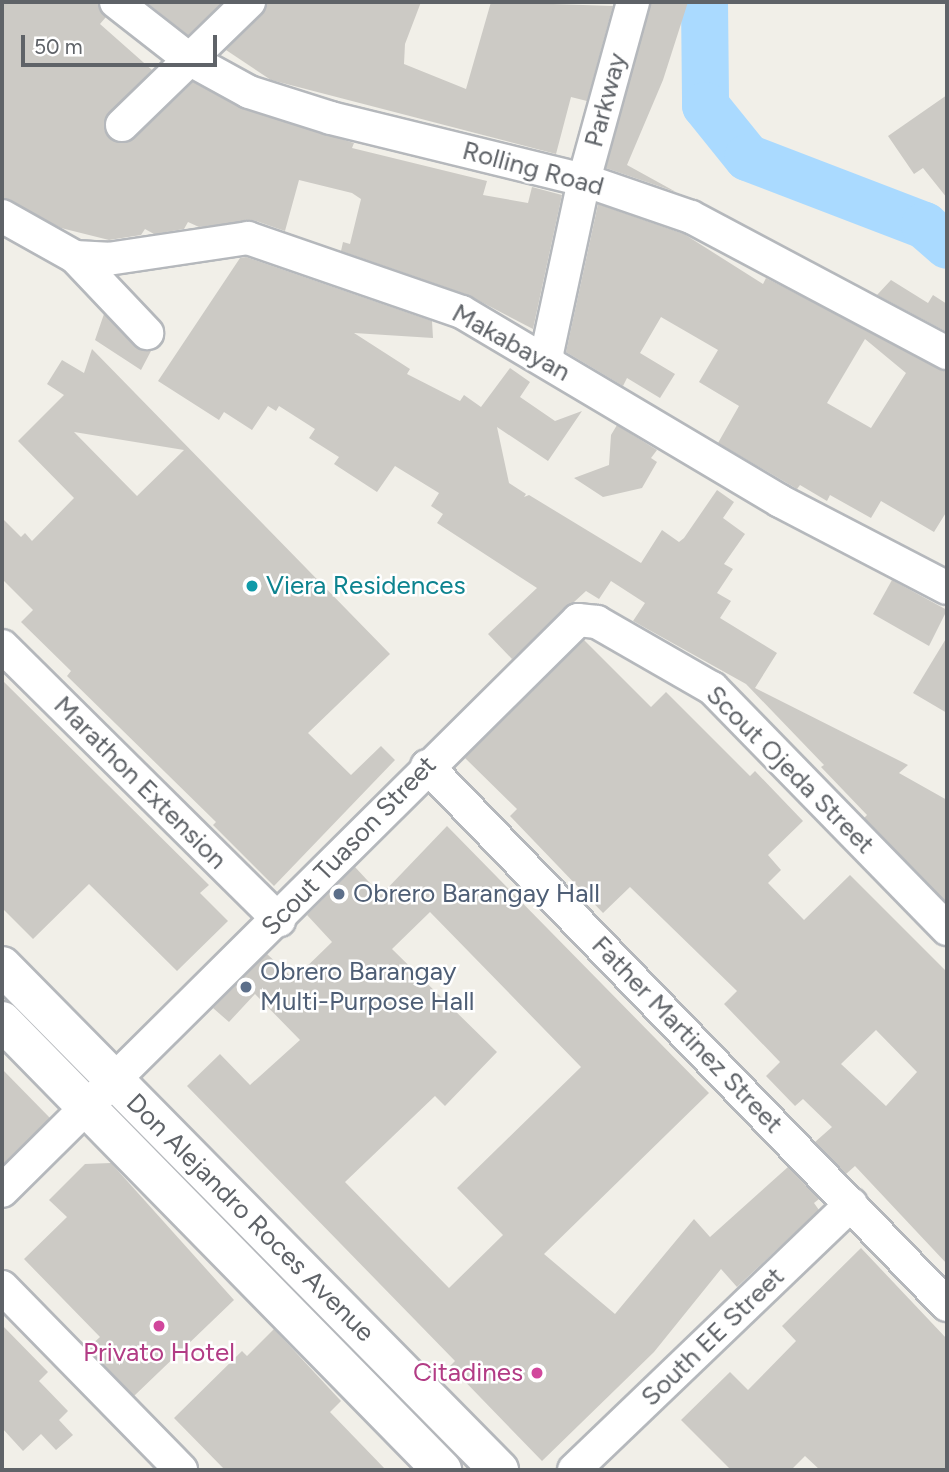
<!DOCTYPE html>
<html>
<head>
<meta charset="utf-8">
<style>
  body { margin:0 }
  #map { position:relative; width:949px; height:1472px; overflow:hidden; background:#f1efe8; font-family:Figtree,sans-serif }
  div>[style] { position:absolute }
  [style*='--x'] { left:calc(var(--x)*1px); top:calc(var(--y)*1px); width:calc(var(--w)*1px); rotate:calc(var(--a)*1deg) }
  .river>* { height:47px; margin:-23.5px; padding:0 23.5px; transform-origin:23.5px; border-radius:23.5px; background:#aadaff }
  .building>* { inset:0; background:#cccac5 }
  .roads { filter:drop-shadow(2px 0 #b5b8bc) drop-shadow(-2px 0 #b5b8bc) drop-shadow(0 2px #b5b8bc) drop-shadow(0 -2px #b5b8bc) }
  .street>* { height:32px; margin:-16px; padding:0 16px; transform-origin:16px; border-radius:16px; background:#fff }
  .secondary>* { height:38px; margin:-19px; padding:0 19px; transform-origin:19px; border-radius:19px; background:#fff }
  .dots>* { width:19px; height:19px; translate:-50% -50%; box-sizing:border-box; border:4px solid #fff; border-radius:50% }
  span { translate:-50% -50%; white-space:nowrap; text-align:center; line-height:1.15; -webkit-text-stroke:5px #fff; paint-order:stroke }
  .street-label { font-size:26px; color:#5f6368 }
  .culture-label { font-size:26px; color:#0d838f }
  .left { translate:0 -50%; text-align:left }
  .service-label { font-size:26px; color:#4e5e75 }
  .hotel-label { font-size:26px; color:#b23c85 }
  .right { translate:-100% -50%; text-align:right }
  .frame { position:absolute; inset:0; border:4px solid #5f6368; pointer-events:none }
  .scale { position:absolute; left:21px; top:35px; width:196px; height:32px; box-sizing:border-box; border:4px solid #5f6368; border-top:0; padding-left:9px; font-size:21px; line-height:24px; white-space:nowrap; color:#5f6368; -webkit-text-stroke:5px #fff; paint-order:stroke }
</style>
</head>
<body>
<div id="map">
  <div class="river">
    <div style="--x:704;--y:2;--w:103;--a:89.4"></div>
    <div style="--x:705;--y:105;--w:67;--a:51.1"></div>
    <div style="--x:747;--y:157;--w:190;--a:21"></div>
    <div style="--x:924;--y:225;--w:30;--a:41"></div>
  </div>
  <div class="building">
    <div style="clip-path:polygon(2px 2px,98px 2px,106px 17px,100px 24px,152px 70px,105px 119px,104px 130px,116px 142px,135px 138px,193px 82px,243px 109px,354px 143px,352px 148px,487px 181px,483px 195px,528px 203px,532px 187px,562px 195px,533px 329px,468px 295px,341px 251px,343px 242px,350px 244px,361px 199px,352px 193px,299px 180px,285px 231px,253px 220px,199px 227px,188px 222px,184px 229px,154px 234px,145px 229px,141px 235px,109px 240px,61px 228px,2px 198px)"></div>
    <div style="clip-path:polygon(146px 2px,223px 2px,188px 35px)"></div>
    <div style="clip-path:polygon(267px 2px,421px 2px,405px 44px,404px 64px,466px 89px,491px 2px,613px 6px,587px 101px,571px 97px,556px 154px,271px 80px,226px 50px,262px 15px)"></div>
    <div style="clip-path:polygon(651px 2px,688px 2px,663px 80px,627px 165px,676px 192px,606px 168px)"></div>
    <div style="clip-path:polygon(947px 95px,947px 198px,923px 168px,914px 174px,888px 136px)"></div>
    <div style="clip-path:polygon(evenodd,598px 204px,684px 234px,763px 284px,766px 278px,947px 371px,947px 511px,934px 532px,881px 501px,871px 518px,830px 495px,827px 501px,800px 485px,797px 489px,718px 443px,739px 406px,699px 382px,718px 350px,661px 317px,640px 353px,675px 374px,660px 398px,627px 378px,623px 386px,566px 352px,598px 204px,865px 339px,906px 373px,871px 428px,827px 403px,865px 339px)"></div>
    <div style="clip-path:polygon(246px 257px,432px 321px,433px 338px,354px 333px,410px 369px,407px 374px,460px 401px,464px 395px,481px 407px,510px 368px,530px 382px,520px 397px,555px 421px,582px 411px,548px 461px,497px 427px,509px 483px,526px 494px,524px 497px,529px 495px,641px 563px,662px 530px,679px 542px,684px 538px,717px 490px,734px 502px,723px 518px,745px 534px,724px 564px,733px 569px,717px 593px,731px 601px,720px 618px,777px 653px,755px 688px,908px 765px,899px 773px,947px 800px,947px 903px,864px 818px,867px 815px,821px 767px,824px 765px,746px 684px,633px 621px,645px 603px,611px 581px,599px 599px,586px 591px,512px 659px,488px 634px,537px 588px,437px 523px,443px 514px,431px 506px,439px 493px,395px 466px,377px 492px,334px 464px,339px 457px,309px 438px,315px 429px,279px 406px,276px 411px,268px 406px,252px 430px,224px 412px,219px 420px,158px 381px,240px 258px)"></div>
    <div style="clip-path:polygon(891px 280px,928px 303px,933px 295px,947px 304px,947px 332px,877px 295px)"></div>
    <div style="clip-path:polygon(104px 314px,134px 346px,151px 351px,141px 370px,95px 340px)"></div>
    <div style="clip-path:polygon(evenodd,92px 349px,390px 654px,308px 733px,351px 775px,381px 746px,395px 760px,274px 886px,213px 825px,216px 822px,67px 676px,71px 671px,21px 622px,33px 610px,2px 579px,2px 518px,21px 537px,25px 533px,32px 541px,74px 498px,18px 441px,64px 395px,47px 384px,62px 360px,84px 373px,92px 349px,74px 432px,184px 450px,137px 496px,74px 432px)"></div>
    <div style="clip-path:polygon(617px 425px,657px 450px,651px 458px,657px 462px,642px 488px,603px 497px,574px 478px,609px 465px,611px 435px)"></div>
    <div style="clip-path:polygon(892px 580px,947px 610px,929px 646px,873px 614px)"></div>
    <div style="clip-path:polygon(947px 637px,947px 713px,913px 693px)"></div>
    <div style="clip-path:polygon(evenodd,584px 640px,651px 707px,666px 692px,750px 776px,755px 771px,803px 821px,768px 855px,781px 870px,768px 883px,804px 920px,850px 875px,947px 972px,947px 1264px,855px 1166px,846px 1174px,815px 1142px,832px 1127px,803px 1099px,795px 1106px,766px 1076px,780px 1062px,724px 1004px,737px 991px,630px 887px,603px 913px,510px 816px,517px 809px,465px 758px,584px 640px,876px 1030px,917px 1072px,886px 1106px,841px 1064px,876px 1030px)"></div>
    <div style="clip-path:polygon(2px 680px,209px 885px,200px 893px,228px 921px,177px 971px,89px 884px,33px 939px,2px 908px)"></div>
    <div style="clip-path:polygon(evenodd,447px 826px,709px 1093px,544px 1254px,615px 1314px,694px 1219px,710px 1237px,788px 1167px,819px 1199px,814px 1203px,819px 1210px,737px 1287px,721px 1269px,654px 1352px,542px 1461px,450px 1366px,455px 1361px,187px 1086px,220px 1054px,250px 1085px,300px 1040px,255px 994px,229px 1022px,213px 1008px,267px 954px,294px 979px,332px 942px,307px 915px,355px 867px,381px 895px,447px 826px,430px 912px,581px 1067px,457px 1188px,503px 1235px,449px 1288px,345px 1182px,435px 1096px,445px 1106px,497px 1052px,392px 949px,430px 912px)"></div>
    <div style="clip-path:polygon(2px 1069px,50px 1118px,2px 1165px)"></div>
    <div style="clip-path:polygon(111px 1163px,234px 1300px,134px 1396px,88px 1348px,100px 1337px,24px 1259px,67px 1217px,49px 1200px,85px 1164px)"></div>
    <div style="clip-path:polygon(861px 1248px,947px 1339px,947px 1470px,820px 1470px,805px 1456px,791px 1470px,731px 1470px,681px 1420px,730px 1372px,748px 1390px,796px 1341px,782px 1326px)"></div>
    <div style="clip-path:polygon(2px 1325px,48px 1372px,39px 1381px,68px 1411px,59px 1420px,73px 1435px,56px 1450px,41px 1434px,23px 1451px,2px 1428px)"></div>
    <div style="clip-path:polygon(274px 1329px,341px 1401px,330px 1412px,386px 1470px,225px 1470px,174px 1418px,242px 1351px,247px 1356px)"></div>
  </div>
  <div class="roads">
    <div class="street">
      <div style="--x:116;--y:2;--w:93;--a:38"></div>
      <div style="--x:189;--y:59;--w:68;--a:28.8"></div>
      <div style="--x:249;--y:92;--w:86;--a:17.6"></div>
      <div style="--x:331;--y:118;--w:260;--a:13.8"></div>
      <div style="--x:584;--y:180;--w:113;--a:19.1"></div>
      <div style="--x:691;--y:217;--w:290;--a:28"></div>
      <div style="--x:122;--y:125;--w:177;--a:-44.1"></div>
      <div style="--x:2;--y:216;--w:84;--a:29.3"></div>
      <div style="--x:75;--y:257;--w:33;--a:3"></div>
      <div style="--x:108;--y:259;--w:142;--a:-8.5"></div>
      <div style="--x:248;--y:238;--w:226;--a:19.1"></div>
      <div style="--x:462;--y:312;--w:370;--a:30.7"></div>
      <div style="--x:780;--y:501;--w:188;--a:27.5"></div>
      <div style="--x:75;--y:257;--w:105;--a:46.5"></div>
      <div style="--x:549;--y:362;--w:9;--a:-103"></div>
      <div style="--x:547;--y:353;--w:177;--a:-77.9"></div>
      <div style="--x:584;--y:180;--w:185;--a:-74.6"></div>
      <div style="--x:2;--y:646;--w:390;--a:44.7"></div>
      <div style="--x:427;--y:766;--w:749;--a:46.03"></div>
      <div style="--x:2;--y:1191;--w:811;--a:-44.75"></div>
      <div style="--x:578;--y:620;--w:19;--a:6"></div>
      <div style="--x:597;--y:622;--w:133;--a:29.9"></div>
      <div style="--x:712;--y:688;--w:337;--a:45.7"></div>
      <div style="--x:2;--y:1287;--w:256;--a:45.6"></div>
      <div style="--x:574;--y:1470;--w:384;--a:-43.8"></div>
    </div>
    <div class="secondary">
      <div style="--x:2;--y:966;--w:708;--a:45.4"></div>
      <div style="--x:2;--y:1021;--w:629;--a:45.58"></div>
    </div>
  </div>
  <div class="dots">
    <div style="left:252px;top:586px;background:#0f9aa8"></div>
    <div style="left:339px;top:894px;background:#5c6f8a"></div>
    <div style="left:246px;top:987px;background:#5c6f8a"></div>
    <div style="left:159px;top:1326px;background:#d1479c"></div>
    <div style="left:537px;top:1373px;background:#d1479c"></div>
  </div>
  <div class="street-label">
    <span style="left:606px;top:100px;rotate:-75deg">Parkway</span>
    <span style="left:533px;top:169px;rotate:15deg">Rolling Road</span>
    <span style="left:511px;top:343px;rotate:29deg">Makabayan</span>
    <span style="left:790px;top:770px;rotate:45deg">Scout Ojeda Street</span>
    <span style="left:140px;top:783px;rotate:45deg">Marathon Extension</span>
    <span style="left:349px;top:846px;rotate:-46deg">Scout Tuason Street</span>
    <span style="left:687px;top:1035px;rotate:46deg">Father Martinez Street</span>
    <span style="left:250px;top:1218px;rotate:45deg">Don Alejandro Roces Avenue</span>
    <span style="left:713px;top:1337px;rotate:-44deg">South EE Street</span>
  </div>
  <div class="culture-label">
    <span class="left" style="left:266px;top:586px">Viera Residences</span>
  </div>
  <div class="service-label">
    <span class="left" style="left:353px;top:894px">Obrero Barangay Hall</span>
    <span class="left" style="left:260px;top:987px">Obrero Barangay<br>Multi-Purpose Hall</span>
  </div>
  <div class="hotel-label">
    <span style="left:159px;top:1353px">Privato Hotel</span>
    <span class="right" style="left:523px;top:1373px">Citadines</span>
  </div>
  <div class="frame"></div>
  <div class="scale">50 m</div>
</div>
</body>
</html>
